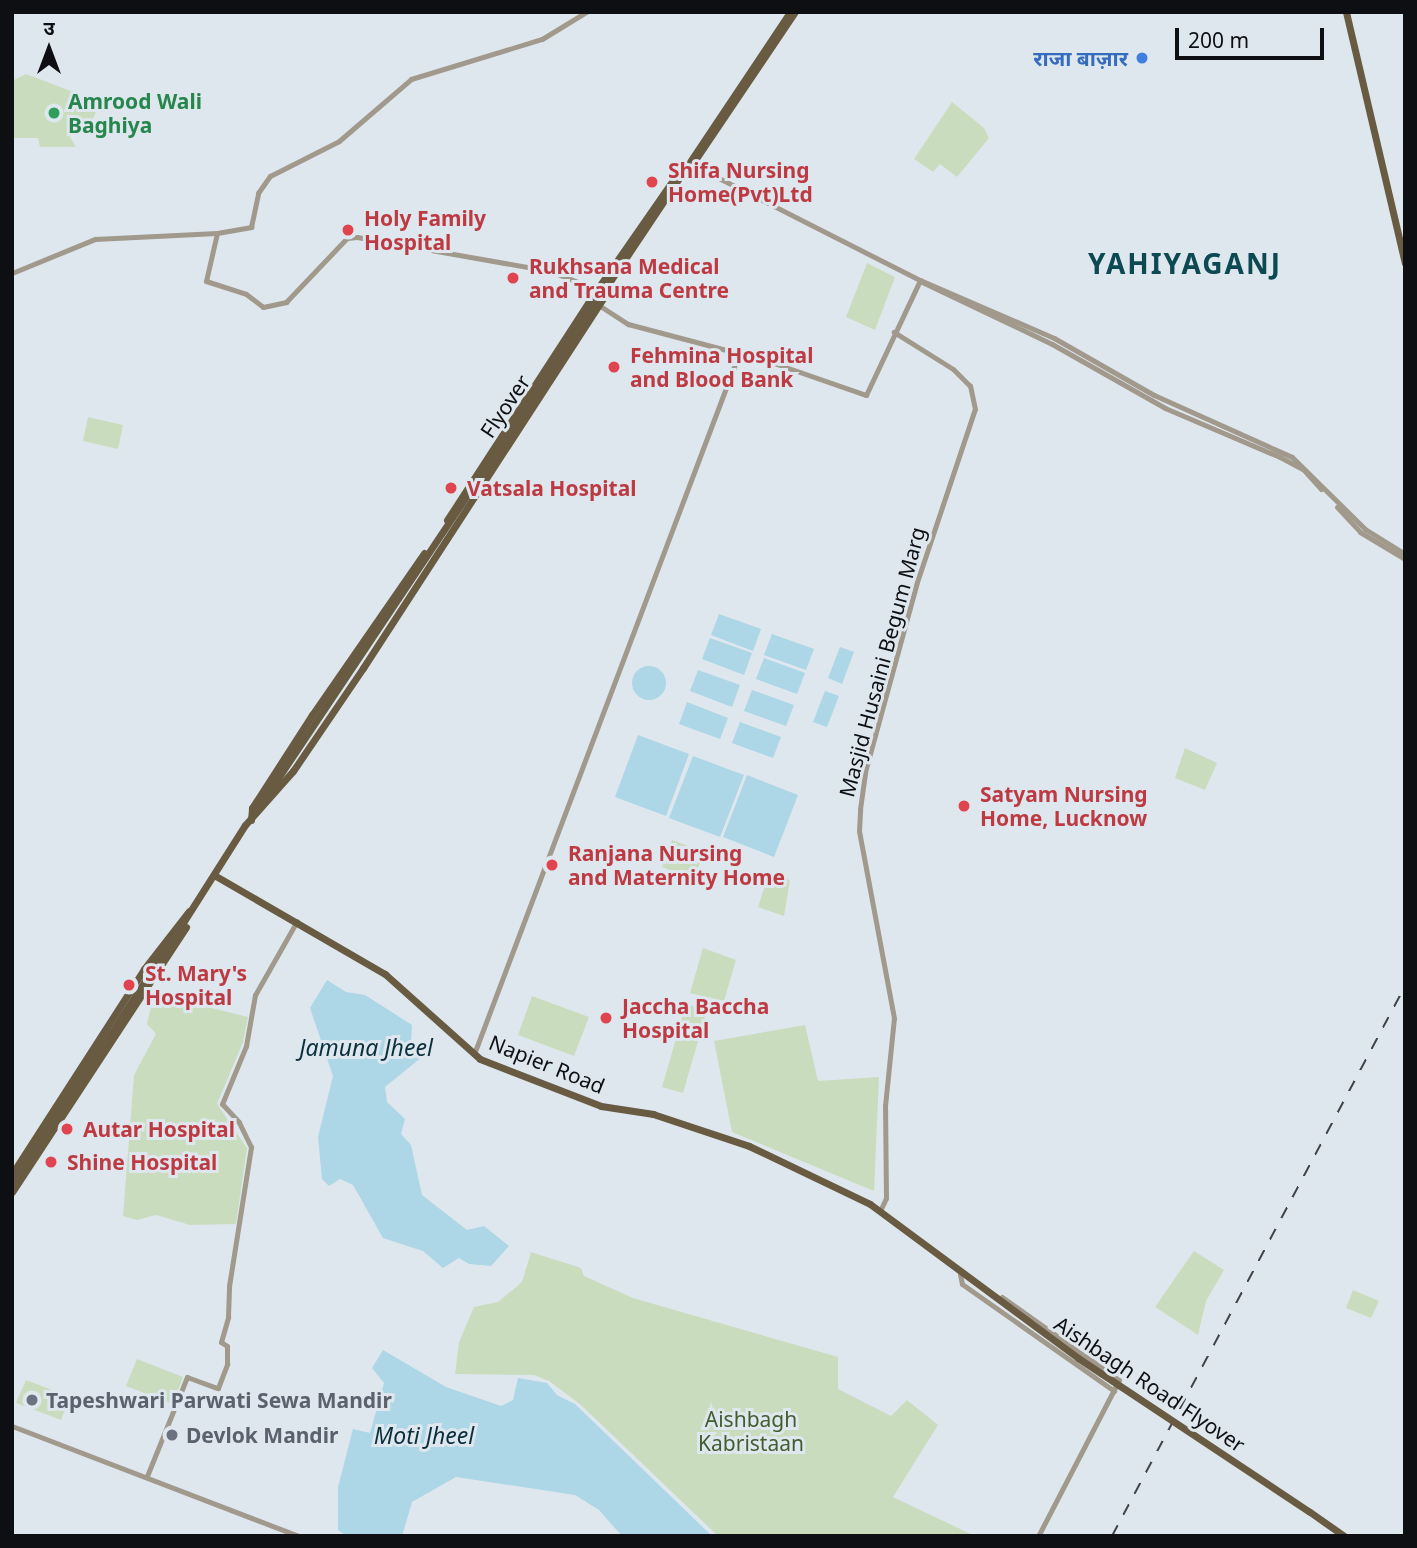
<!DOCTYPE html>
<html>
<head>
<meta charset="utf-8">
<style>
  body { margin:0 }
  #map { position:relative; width:1417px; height:1548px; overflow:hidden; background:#dfe7ee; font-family:"Noto Sans","Noto Sans Devanagari",sans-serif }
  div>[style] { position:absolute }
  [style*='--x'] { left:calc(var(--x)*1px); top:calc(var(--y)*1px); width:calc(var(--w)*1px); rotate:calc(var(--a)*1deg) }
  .green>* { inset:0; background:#c9dcbe }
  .water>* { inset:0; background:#add6e6 }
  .round { border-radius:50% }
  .minor>* { height:5px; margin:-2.5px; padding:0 2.5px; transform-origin:2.5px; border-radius:2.5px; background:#a1998c }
  .major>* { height:7px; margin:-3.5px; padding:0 3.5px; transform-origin:3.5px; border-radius:3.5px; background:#685b42 }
  .rail>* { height:2px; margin-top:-1px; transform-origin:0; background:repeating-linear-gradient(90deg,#404347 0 12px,transparent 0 24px) }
  .major-bridge>* { height:7px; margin:-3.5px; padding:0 3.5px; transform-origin:3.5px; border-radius:3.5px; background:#685b42 }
  .dots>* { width:19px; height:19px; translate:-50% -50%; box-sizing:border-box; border:4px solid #dfe7ee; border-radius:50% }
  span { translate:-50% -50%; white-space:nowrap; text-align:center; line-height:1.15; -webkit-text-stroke:6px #dfe7ee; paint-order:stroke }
  .shop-label { font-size:21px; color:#366cbe; font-weight:700 }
  .right { translate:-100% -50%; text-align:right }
  .leisure-label { font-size:21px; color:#27864d; font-weight:700 }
  .left { translate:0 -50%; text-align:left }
  .health-label { font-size:21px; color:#be3a42; font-weight:700 }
  .street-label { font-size:21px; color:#0d0f12 }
  .worship-label { font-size:21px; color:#5b616d; font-weight:700 }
  .park-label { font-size:21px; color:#425e2f }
  .water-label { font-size:23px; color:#0a303d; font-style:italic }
  .district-label { font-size:28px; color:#0c4952; font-weight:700; letter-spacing:2px }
  .frame { position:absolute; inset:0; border:14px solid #0d0f12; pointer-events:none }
  .north { position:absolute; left:14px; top:14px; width:70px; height:70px; -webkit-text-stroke:5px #dfe7ee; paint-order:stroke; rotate:0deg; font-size:19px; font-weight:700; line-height:28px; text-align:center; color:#0d0f12 }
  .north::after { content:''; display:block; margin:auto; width:24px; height:32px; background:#0d0f12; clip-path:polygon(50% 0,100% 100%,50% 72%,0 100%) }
  .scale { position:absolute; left:1175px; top:28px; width:149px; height:32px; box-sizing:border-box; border:4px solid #0d0f12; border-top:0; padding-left:9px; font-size:21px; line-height:24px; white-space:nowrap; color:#0d0f12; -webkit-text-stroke:5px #dfe7ee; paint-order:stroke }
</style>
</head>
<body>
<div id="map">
  <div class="green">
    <div style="clip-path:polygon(26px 74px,100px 102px,91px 124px,67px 132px,76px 147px,40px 147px,38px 138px,12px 138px,12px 81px)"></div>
    <div style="clip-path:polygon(952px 102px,984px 128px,989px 138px,957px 177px,940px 164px,933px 172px,914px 159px)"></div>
    <div style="clip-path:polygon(867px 263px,895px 277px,875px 330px,846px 317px)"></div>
    <div style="clip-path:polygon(88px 417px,123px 425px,118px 449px,83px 441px)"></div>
    <div style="clip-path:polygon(1185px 748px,1217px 763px,1205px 790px,1175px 778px)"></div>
    <div style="clip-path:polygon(672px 840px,704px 852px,694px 879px,662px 867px)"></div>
    <div style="clip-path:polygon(769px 873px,790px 880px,784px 916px,758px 907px)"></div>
    <div style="clip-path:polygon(703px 948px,736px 960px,724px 1001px,690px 993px)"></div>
    <div style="clip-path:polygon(154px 994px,248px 1017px,243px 1042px,217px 1104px,247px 1148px,236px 1224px,190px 1225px,156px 1215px,137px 1220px,123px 1216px,134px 1075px,156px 1034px,147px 1024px)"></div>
    <div style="clip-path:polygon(532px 996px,589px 1017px,574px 1056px,518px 1035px)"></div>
    <div style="clip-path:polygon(686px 1004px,707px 1010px,683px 1093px,662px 1087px)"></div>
    <div style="clip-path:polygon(805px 1025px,818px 1081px,879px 1077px,874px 1191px,732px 1132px,714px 1041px)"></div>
    <div style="clip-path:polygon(1194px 1251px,1224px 1270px,1206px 1301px,1198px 1335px,1155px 1307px)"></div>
    <div style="clip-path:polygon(531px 1252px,581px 1268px,584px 1276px,633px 1298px,838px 1357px,838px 1389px,891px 1416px,907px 1400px,938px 1425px,893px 1497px,975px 1536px,718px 1536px,581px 1405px,549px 1381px,534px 1375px,455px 1374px,459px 1342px,474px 1307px,498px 1302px,522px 1282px)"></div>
    <div style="clip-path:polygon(1353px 1290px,1379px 1301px,1371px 1318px,1346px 1308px)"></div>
    <div style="clip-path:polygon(137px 1359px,183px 1377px,173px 1404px,126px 1386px)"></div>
    <div style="clip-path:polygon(26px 1380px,70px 1397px,61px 1420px,16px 1403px)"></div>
  </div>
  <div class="water">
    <div style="clip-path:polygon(719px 614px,761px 629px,753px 651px,711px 635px)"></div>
    <div style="clip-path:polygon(772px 634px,814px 649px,806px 670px,764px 655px)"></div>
    <div style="clip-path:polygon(710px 638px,752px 653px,744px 675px,702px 659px)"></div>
    <div style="clip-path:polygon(840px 647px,854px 652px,842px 684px,828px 678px)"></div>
    <div style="clip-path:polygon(764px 658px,805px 673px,797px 694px,756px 679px)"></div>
    <div class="round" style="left:632px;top:666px;width:34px;height:34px"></div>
    <div style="clip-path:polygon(698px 670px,740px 685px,732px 707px,690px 691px)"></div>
    <div style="clip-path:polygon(752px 690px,794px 705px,786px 726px,744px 711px)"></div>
    <div style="clip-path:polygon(825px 691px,839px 696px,827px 727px,813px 722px)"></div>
    <div style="clip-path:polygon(687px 702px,728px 718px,720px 739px,679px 724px)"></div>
    <div style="clip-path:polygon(740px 722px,781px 737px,773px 758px,732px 743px)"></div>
    <div style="clip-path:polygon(638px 735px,689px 754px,666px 816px,615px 797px)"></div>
    <div style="clip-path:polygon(693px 756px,744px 775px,720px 837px,669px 818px)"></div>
    <div style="clip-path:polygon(747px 775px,798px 795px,774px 857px,723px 837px)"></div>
    <div style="clip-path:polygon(327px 980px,346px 992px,365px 995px,412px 1025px,411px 1043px,422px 1057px,385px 1087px,387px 1102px,405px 1119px,401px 1134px,411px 1145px,422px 1195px,467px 1230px,484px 1226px,509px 1246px,491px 1266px,469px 1264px,459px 1258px,443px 1268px,423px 1251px,383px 1238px,353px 1185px,340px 1179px,329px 1186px,322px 1179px,318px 1137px,333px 1076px,310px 1008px)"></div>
    <div style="clip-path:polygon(383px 1350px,446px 1387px,501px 1406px,513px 1400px,518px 1378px,547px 1383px,557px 1395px,575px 1404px,712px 1536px,622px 1536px,599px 1510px,575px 1495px,456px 1477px,412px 1502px,402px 1536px,347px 1536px,338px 1530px,338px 1487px,353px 1429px,370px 1433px,384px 1383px,372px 1368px)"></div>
  </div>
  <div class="minor">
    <div style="--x:691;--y:164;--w:257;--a:26.9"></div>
    <div style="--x:920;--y:280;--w:146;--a:23.4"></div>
    <div style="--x:1054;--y:338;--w:115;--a:29.7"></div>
    <div style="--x:1154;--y:395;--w:151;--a:24.2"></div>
    <div style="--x:1292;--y:457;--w:103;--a:44.6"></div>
    <div style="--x:1365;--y:529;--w:47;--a:32"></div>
    <div style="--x:217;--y:233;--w:49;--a:102.9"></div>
    <div style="--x:206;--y:281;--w:42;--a:18"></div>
    <div style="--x:246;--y:294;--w:21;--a:37"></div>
    <div style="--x:263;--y:307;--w:24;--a:-12"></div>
    <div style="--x:286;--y:302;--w:88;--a:-46.4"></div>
    <div style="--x:347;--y:238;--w:10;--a:-6"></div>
    <div style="--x:357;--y:237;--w:196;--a:10"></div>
    <div style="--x:550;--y:271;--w:52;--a:21.6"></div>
    <div style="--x:12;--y:273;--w:90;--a:-22.3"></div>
    <div style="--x:95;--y:239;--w:122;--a:-2.8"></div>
    <div style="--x:217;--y:233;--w:35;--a:-10"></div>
    <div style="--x:251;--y:227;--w:35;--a:-78"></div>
    <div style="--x:258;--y:193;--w:21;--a:-55"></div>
    <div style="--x:270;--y:176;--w:77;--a:-26.9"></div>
    <div style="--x:339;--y:141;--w:95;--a:-40.7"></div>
    <div style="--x:411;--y:79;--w:137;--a:-17"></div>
    <div style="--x:542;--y:39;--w:52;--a:-31.5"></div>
    <div style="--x:922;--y:282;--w:144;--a:25.5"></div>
    <div style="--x:1052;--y:344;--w:130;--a:29.5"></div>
    <div style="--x:1165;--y:408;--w:125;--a:23.1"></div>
    <div style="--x:1280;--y:457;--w:26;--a:28"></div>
    <div style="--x:1303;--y:469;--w:27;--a:48"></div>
    <div style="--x:597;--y:304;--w:37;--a:33"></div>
    <div style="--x:628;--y:324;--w:145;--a:14.8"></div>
    <div style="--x:768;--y:361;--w:104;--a:19.1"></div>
    <div style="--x:866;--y:395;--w:127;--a:-64.8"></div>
    <div style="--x:1337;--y:507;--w:34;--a:47"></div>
    <div style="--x:1360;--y:532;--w:52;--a:31"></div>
    <div style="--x:474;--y:1054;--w:746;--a:-69.28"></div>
    <div style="--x:880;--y:1211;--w:14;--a:-65"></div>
    <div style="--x:886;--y:1198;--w:92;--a:-90.6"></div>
    <div style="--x:885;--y:1106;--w:88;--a:-84.2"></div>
    <div style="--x:894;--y:1018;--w:190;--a:-100.6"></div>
    <div style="--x:859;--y:831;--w:22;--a:-87"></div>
    <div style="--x:860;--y:809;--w:37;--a:-82"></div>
    <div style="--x:865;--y:772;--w:197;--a:-74.7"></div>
    <div style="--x:917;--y:582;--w:182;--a:-71.5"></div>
    <div style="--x:975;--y:409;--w:24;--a:-102"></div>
    <div style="--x:970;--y:386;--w:24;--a:-135"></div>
    <div style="--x:953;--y:369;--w:70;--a:-147.9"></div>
    <div style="--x:964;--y:1274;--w:4;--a:180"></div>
    <div style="--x:960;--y:1274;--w:10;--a:79"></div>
    <div style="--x:962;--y:1284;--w:186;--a:35.1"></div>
    <div style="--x:1002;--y:1297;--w:143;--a:35.4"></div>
    <div style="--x:1119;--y:1380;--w:176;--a:117.4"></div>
    <div style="--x:12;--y:1426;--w:306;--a:21"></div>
    <div style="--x:147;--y:1476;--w:107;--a:-68"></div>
    <div style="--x:187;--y:1377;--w:33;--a:20"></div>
    <div style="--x:218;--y:1388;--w:26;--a:-69"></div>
    <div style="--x:227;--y:1364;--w:18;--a:-90"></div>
    <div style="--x:227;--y:1346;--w:7;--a:-146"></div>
    <div style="--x:221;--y:1342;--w:26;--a:-74"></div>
    <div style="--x:228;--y:1317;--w:31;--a:-88"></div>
    <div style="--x:229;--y:1286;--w:141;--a:-81"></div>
    <div style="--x:251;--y:1147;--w:28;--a:-116"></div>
    <div style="--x:239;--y:1122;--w:25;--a:-133"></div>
    <div style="--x:222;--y:1104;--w:63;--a:-67.5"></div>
    <div style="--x:246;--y:1046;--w:52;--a:-80"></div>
    <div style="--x:255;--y:995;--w:85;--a:-60.4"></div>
  </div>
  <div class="major">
    <div style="--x:1346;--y:12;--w:258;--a:76.8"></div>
    <div style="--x:693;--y:163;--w:182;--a:-56"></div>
    <div style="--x:447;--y:520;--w:261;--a:-57"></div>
    <div style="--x:589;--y:301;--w:165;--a:-55.2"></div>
    <div style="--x:251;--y:820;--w:12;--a:-85"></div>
    <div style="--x:252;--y:808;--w:111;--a:-57.2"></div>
    <div style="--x:312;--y:715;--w:197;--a:-55.3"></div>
    <div style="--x:214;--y:875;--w:198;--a:30.1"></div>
    <div style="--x:385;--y:974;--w:127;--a:41.8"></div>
    <div style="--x:480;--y:1059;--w:130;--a:21.2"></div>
    <div style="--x:601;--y:1106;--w:53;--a:8.7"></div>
    <div style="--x:653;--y:1114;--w:101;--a:18.4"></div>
    <div style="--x:749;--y:1146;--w:134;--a:25.6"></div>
    <div style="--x:870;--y:1204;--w:259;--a:36.5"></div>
    <div style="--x:179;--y:929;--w:123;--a:-57.6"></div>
    <div style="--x:245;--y:825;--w:72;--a:-48.4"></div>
    <div style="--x:293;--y:771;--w:125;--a:-55.8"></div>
    <div style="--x:363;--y:668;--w:448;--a:-57"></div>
    <div style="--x:12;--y:1174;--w:244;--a:-57.2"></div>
    <div style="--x:144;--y:969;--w:73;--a:-52.2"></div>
    <div style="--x:12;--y:1192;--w:317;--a:-56.7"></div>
    <div style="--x:1310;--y:1512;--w:42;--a:35.2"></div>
  </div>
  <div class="rail">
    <div style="--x:1112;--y:1536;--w:623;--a:-61.95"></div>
  </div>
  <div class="major-bridge">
    <div style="--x:256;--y:811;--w:961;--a:-56.24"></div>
    <div style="--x:12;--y:1184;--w:305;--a:-56.8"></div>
    <div style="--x:1078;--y:1358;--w:278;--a:33.6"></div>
  </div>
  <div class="dots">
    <div style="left:1142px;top:58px;background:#3f7fe0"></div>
    <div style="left:54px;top:113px;background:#2e9e5b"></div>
    <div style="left:652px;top:182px;background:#e0444e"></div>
    <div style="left:348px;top:230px;background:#e0444e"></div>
    <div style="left:513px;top:278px;background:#e0444e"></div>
    <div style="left:614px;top:367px;background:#e0444e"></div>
    <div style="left:451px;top:488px;background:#e0444e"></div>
    <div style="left:964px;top:806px;background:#e0444e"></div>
    <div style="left:552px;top:865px;background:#e0444e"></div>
    <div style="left:129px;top:985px;background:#e0444e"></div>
    <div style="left:606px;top:1018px;background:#e0444e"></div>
    <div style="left:67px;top:1129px;background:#e0444e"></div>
    <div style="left:51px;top:1162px;background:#e0444e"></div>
    <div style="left:32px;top:1400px;background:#6b7280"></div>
    <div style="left:172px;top:1435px;background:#6b7280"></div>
  </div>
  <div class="shop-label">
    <span class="right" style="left:1128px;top:58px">राजा बाज़ार</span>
  </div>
  <div class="leisure-label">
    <span class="left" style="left:68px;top:113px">Amrood Wali<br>Baghiya</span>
  </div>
  <div class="health-label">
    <span class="left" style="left:668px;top:182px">Shifa Nursing<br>Home(Pvt)Ltd</span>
    <span class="left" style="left:364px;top:230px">Holy Family<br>Hospital</span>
    <span class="left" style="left:529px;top:278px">Rukhsana Medical<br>and Trauma Centre</span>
    <span class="left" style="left:630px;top:367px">Fehmina Hospital<br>and Blood Bank</span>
    <span class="left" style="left:467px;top:488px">Vatsala Hospital</span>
    <span class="left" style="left:980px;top:806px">Satyam Nursing<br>Home, Lucknow</span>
    <span class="left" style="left:568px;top:865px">Ranjana Nursing<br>and Maternity Home</span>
    <span class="left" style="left:145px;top:985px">St. Mary's<br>Hospital</span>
    <span class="left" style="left:622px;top:1018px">Jaccha Baccha<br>Hospital</span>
    <span class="left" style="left:83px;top:1129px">Autar Hospital</span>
    <span class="left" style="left:67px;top:1162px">Shine Hospital</span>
  </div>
  <div class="street-label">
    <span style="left:505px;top:406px;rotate:-56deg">Flyover</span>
    <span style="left:882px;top:662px;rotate:-75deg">Masjid Husaini Begum Marg</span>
    <span style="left:547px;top:1064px;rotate:22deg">Napier Road</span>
    <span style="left:1150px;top:1384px;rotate:34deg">Aishbagh Road Flyover</span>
  </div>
  <div class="worship-label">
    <span class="left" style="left:46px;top:1400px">Tapeshwari Parwati Sewa Mandir</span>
    <span class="left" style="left:186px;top:1435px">Devlok Mandir</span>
  </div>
  <div class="park-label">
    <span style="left:751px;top:1431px">Aishbagh<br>Kabristaan</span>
  </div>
  <div class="water-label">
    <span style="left:366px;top:1047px">Jamuna Jheel</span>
    <span style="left:424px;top:1435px">Moti Jheel</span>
  </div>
  <div class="district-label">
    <span style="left:1185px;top:263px">YAHIYAGANJ</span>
  </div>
  <div class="frame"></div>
  <div class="north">उ</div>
  <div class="scale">200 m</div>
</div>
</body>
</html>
